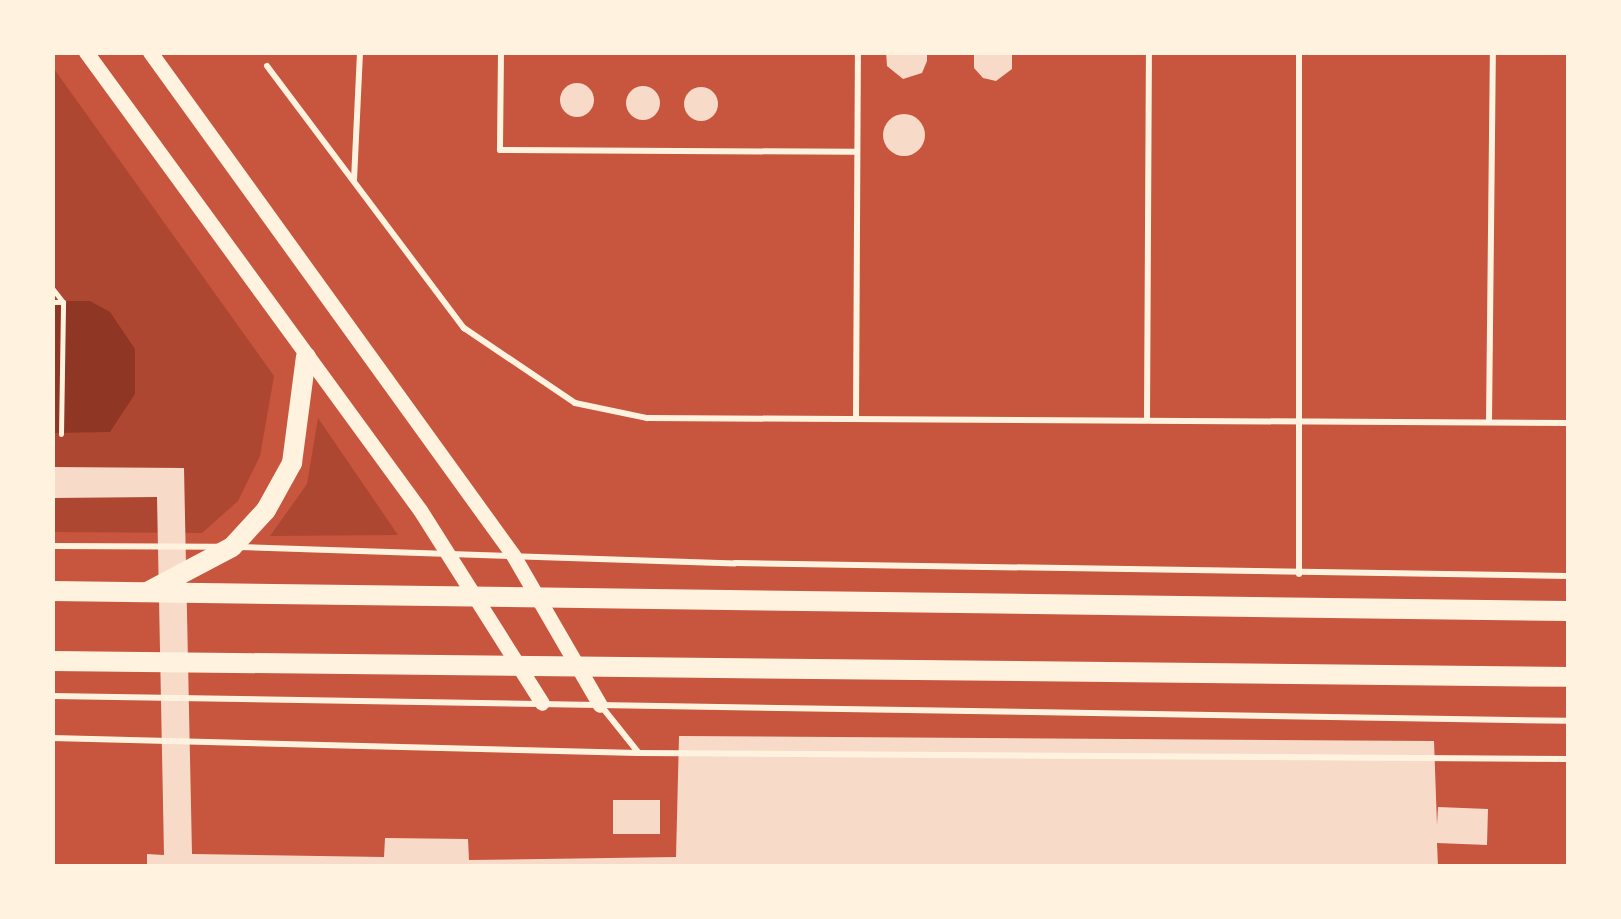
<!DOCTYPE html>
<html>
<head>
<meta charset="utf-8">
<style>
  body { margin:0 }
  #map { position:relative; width:1621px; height:919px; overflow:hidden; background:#c8553d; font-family:Jost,sans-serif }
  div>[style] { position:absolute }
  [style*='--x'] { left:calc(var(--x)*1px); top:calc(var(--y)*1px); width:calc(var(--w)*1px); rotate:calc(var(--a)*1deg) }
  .green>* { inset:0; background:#ae4732 }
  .water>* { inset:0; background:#8f3625 }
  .building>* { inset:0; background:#f7dbc8 }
  .round { border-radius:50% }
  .path>* { height:5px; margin:-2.5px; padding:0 2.5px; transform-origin:2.5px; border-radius:2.5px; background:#fff3e0 }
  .service>* { height:6px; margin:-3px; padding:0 3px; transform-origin:3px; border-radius:3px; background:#fff3e0 }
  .tertiary>* { height:15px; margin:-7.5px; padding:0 7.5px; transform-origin:7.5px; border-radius:7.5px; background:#fff3e0 }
  .primary>* { height:20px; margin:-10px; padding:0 10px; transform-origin:10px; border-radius:10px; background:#fff3e0 }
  span { translate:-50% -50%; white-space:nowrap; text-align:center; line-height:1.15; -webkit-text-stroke:8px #fff3e0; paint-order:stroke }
  .frame { position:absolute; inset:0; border:55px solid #fff3e0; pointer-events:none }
</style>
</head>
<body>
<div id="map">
  <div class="green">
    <div style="clip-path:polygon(52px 66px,274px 376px,260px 456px,238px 501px,202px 533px,53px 532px)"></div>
    <div style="clip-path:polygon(318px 418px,398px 535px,270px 536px,307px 484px)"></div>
  </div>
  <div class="water">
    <div style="clip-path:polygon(52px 301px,90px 301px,110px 312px,135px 349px,135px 394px,110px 432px,53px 433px)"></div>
  </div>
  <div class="building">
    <div style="clip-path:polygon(886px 52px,927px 52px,927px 61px,922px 73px,903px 79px,887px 66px)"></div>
    <div style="clip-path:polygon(974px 52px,1012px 52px,1012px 69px,996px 81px,983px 78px,974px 68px)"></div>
    <div class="round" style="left:560px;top:83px;width:34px;height:34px"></div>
    <div class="round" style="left:626px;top:86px;width:34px;height:34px"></div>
    <div class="round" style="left:684px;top:87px;width:34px;height:34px"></div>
    <div class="round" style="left:883px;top:114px;width:42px;height:42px"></div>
    <div style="clip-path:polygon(53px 467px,184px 468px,192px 854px,384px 857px,385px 838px,468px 839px,469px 860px,676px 857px,679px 736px,1434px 741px,1437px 825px,1438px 807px,1488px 809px,1487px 845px,1437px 843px,1438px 866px,147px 866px,147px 854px,164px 855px,157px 497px,52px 498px)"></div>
    <div style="clip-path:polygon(613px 800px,660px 800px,660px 834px,613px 834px)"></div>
  </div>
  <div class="path">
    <div style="--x:52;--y:288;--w:18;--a:52"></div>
    <div style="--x:63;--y:302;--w:11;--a:180"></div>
    <div style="--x:61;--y:434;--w:132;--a:-89.1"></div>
  </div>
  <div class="service">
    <div style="--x:501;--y:52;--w:98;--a:90.6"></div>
    <div style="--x:500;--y:150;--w:356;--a:0.3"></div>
    <div style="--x:1299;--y:52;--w:522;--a:90"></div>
    <div style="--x:267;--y:66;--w:328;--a:53.1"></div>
    <div style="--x:464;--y:328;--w:134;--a:34"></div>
    <div style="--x:575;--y:403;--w:74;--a:11.8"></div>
    <div style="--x:647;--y:418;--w:921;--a:0.31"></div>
    <div style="--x:354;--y:180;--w:128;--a:-87.3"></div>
    <div style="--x:856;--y:418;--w:366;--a:-89.7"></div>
    <div style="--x:1147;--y:420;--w:368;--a:-89.7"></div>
    <div style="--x:1489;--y:422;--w:370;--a:-89.4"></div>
    <div style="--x:52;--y:546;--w:166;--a:0.3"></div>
    <div style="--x:240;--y:547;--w:495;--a:1.9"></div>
    <div style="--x:735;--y:563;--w:833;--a:0.89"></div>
    <div style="--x:52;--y:696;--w:1516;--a:0.94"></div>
    <div style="--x:602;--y:707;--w:58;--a:51.3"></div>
    <div style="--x:52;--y:738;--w:586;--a:1.47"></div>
    <div style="--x:638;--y:753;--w:930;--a:0.37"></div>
  </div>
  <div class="tertiary">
    <div style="--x:86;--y:52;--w:567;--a:53.9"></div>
    <div style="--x:420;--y:510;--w:228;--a:57.7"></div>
    <div style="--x:150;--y:52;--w:620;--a:54.18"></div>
    <div style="--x:513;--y:555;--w:173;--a:59.9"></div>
  </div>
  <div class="primary">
    <div style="--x:52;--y:591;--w:1516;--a:0.76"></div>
    <div style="--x:147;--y:592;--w:96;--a:-27.9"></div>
    <div style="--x:232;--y:547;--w:50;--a:-47.4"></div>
    <div style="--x:266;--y:510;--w:54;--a:-61"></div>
    <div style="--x:292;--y:463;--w:107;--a:-82.5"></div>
    <div style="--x:52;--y:661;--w:1516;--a:0.6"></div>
  </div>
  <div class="frame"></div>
</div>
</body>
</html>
